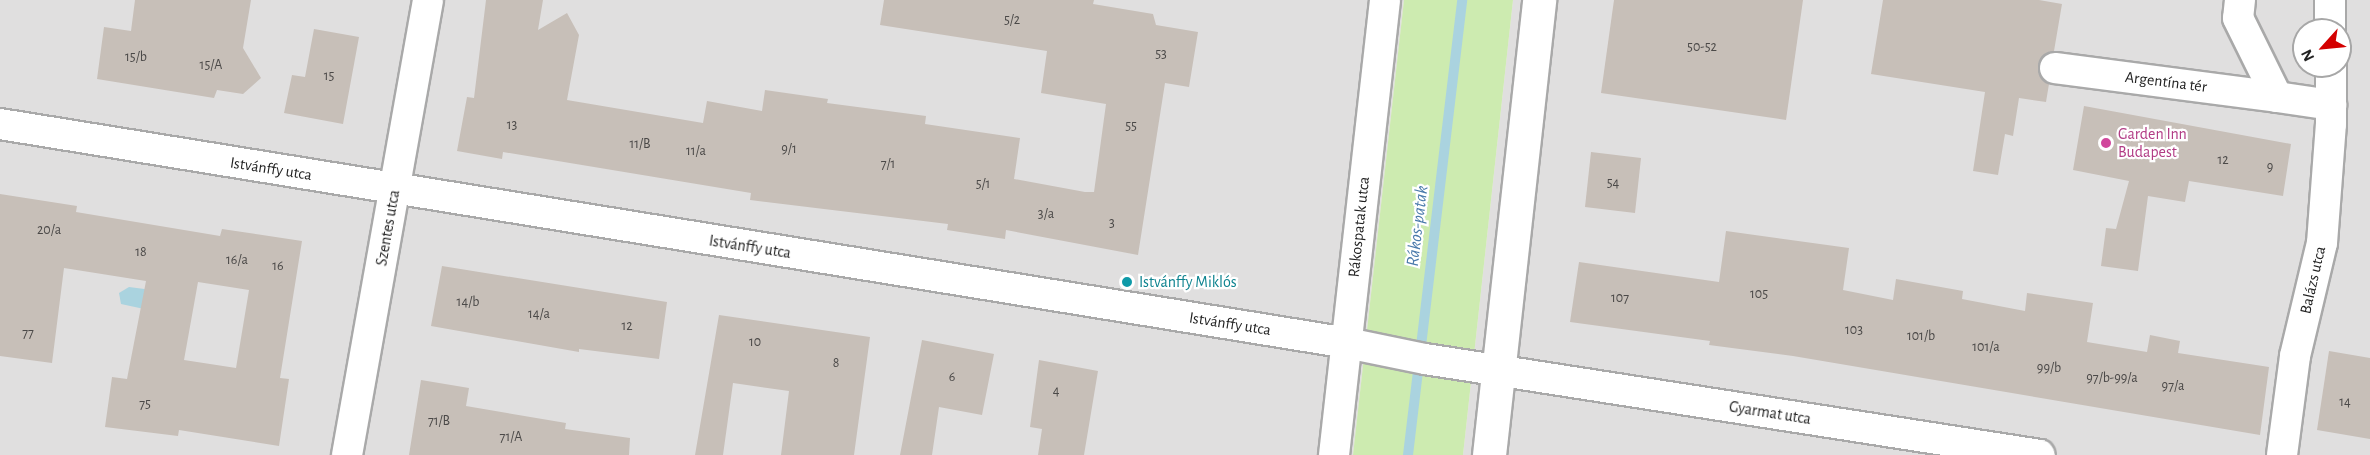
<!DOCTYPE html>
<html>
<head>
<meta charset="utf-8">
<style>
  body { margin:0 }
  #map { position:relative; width:2370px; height:455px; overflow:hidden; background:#f2efe9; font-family:"Alegreya Sans",sans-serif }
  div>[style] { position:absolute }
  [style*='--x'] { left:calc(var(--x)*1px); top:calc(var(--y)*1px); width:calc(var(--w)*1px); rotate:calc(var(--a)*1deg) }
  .residential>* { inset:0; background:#e0dfdf }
  .grass>* { inset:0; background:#cdebb0 }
  .water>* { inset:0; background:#aad3df }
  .stream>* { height:10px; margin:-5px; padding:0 5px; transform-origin:5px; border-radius:5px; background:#aad3df }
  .building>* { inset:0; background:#c7bfb8 }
  .roads { filter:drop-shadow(2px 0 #a9a9a9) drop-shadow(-2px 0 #a9a9a9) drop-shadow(0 2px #a9a9a9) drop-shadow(0 -2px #a9a9a9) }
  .minor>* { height:30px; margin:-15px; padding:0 15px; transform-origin:15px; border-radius:15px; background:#fff }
  .tertiary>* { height:33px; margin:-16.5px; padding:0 16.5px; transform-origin:16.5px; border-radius:16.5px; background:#fff }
  .dots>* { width:16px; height:16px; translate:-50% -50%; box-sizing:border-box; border:3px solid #fff; border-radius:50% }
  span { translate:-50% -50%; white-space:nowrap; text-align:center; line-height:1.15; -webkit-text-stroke:4.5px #fff; paint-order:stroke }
  .number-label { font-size:14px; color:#4b4948 }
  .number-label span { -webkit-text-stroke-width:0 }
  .street-label { font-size:16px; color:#222 }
  .hotel-label { font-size:16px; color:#b23c85 }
  .left { translate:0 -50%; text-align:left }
  .culture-label { font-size:16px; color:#0d838f }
  .water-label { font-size:18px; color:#4a7aab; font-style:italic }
  .north { position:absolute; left:2292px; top:18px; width:60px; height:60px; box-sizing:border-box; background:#fff; border:2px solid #a7a7a7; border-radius:50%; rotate:243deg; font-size:16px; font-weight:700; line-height:24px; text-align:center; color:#222 }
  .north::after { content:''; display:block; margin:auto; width:21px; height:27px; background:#d40000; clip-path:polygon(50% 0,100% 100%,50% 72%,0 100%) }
</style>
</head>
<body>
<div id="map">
  <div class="residential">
    <div style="clip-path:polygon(0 0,1404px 0,1353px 455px,0 455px)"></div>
    <div style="clip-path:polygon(evenodd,1513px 0,2370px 0,2370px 455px,1463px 455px,1513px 0,2304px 30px,2340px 30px,2340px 66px,2304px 66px,2304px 30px)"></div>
  </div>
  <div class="grass">
    <div style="clip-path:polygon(1404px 0,1513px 0,1463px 455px,1353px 455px)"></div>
  </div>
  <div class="water">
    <div style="clip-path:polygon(129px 287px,160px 291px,158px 312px,121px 304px,119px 293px)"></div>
  </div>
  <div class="stream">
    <div style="--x:1408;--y:455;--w:458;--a:-83.2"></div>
  </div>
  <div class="building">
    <div style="clip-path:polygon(135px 0,251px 0,243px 48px,261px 78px,243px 94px,217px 90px,214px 98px,97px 79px,104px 27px,131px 31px)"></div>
    <div style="clip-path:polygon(486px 0,543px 0,538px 30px,567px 13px,579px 35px,567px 100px,703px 123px,707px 101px,762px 111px,765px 90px,828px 99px,827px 103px,926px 116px,925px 124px,1020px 138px,1014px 179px,1085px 192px,1094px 192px,1106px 104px,1041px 93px,1047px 51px,880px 25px,884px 0,1094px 0,1093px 4px,1153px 14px,1156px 25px,1198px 32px,1189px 87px,1165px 83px,1138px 255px,1006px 230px,1005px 239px,947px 230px,948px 224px,750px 200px,751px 193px,503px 152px,502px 159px,457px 151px,467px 97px,474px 98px)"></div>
    <div style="clip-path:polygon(1614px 0,1803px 0,1786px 120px,1601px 93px)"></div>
    <div style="clip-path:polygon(1883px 0,2039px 0,2062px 4px,2054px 51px,2042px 57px,2038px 65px,2039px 75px,2049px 84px,2046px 102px,2019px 98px,2013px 136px,2005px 134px,1998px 175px,1973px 171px,1985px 92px,1871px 74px)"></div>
    <div style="clip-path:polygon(314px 29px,359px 37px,343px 124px,284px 113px,292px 75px,305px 77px)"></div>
    <div style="clip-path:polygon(2084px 106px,2291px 144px,2283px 196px,2189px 181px,2185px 202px,2148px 196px,2138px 271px,2101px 266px,2106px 228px,2116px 229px,2129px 181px,2073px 170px)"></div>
    <div style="clip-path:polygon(1591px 152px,1641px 158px,1635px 213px,1585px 207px)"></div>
    <div style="clip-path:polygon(evenodd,0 194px,77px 206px,76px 212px,220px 236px,222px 229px,302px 241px,280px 378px,289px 379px,279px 446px,179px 430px,178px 436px,105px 427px,112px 377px,127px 379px,146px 281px,64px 268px,52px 363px,0 356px,0 194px,198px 282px,249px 290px,236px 368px,184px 360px,198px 282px)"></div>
    <div style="clip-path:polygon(1726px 231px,1849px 248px,1843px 290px,1893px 300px,1896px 279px,1963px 291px,1962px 299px,2025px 311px,2027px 293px,2093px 303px,2087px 342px,2147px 352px,2150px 335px,2180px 341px,2178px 353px,2269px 367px,2260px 435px,1793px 356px,1709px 345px,1710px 341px,1570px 322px,1579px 262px,1719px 282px)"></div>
    <div style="clip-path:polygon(442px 266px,667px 302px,659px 359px,579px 349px,579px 352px,431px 326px)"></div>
    <div style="clip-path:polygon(719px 315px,870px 337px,854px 455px,781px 455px,789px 391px,733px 383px,723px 455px,695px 455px)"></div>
    <div style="clip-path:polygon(922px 340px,994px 354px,982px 415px,939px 407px,932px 455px,900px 455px)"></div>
    <div style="clip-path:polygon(2329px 351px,2370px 358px,2370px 439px,2317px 430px)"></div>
    <div style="clip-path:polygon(1039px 360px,1098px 371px,1084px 455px,1038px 455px,1042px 429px,1030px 427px)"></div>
    <div style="clip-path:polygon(421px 380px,469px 388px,466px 406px,566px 423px,565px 429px,630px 438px,629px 455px,409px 455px)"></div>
  </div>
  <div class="roads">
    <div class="minor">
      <div style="--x:2240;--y:0;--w:18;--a:96"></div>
      <div style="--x:2238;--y:18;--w:88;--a:63.7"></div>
      <div style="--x:2277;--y:97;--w:55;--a:8.4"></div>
      <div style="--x:2330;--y:0;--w:30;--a:90"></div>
      <div style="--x:2055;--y:68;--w:224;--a:7.4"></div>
      <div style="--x:0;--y:124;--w:1365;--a:9.23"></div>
      <div style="--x:1347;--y:343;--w:80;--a:11.6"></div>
      <div style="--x:1425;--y:359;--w:622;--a:8.87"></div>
      <div style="--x:347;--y:455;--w:462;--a:-79.9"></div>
      <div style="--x:1334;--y:455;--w:458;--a:-83.6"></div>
      <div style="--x:2282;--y:455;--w:100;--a:-82.5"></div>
      <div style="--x:2295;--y:356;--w:116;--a:-76.6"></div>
      <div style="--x:2322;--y:243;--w:119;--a:-85.7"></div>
      <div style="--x:2331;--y:124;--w:58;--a:-90"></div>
    </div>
    <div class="tertiary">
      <div style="--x:1489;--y:455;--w:458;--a:-83.7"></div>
    </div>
  </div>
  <div class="dots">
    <div style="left:2106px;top:143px;background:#d1479c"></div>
    <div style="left:1127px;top:282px;background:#0f9aa8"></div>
  </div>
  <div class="number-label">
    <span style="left:1012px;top:20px">5/2</span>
    <span style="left:1702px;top:47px">50-52</span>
    <span style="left:1161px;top:54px">53</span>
    <span style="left:136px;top:57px">15/b</span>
    <span style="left:211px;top:65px">15/A</span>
    <span style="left:329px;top:76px">15</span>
    <span style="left:512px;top:125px">13</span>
    <span style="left:1131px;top:126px">55</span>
    <span style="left:640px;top:144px">11/B</span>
    <span style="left:789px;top:149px">9/1</span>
    <span style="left:696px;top:151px">11/a</span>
    <span style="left:2223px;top:160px">12</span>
    <span style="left:888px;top:164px">7/1</span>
    <span style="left:2270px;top:167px">9</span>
    <span style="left:1613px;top:183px">54</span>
    <span style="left:983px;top:184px">5/1</span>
    <span style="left:1046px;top:214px">3/a</span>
    <span style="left:1112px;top:223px">3</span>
    <span style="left:49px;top:230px">20/a</span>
    <span style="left:141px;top:252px">18</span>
    <span style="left:237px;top:260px">16/a</span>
    <span style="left:278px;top:266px">16</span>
    <span style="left:1759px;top:294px">105</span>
    <span style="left:1620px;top:298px">107</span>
    <span style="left:468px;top:302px">14/b</span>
    <span style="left:539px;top:314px">14/a</span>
    <span style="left:627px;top:326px">12</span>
    <span style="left:1854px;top:330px">103</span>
    <span style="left:28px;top:333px">77</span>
    <span style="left:1921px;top:336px">101/b</span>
    <span style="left:755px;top:342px">10</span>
    <span style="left:1986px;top:347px">101/a</span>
    <span style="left:836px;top:363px">8</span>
    <span style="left:2049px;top:368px">99/b</span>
    <span style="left:952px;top:377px">6</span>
    <span style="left:2112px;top:378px">97/b-99/a</span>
    <span style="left:2173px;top:386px">97/a</span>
    <span style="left:1056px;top:391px">4</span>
    <span style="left:2345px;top:402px">14</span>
    <span style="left:145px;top:404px">75</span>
    <span style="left:439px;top:421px">71/B</span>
    <span style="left:511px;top:437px">71/A</span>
  </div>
  <div class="street-label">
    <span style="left:2166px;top:82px;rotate:7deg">Argentína tér</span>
    <span style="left:271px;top:169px;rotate:9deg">Istvánffy utca</span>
    <span style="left:1359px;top:227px;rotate:-84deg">Rákospatak utca</span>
    <span style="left:388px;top:228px;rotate:-80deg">Szentes utca</span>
    <span style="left:750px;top:247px;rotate:9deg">Istvánffy utca</span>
    <span style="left:2313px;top:280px;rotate:-77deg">Balázs utca</span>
    <span style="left:1230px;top:324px;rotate:9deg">Istvánffy utca</span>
    <span style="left:1770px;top:413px;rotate:9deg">Gyarmat utca</span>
  </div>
  <div class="hotel-label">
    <span class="left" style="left:2118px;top:143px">Garden Inn<br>Budapest</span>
  </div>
  <div class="culture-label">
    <span class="left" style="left:1139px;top:282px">Istvánffy Miklós</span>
  </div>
  <div class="water-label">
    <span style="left:1418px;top:226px;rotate:-83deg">Rákos-patak</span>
  </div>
  <div class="north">N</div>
</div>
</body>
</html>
